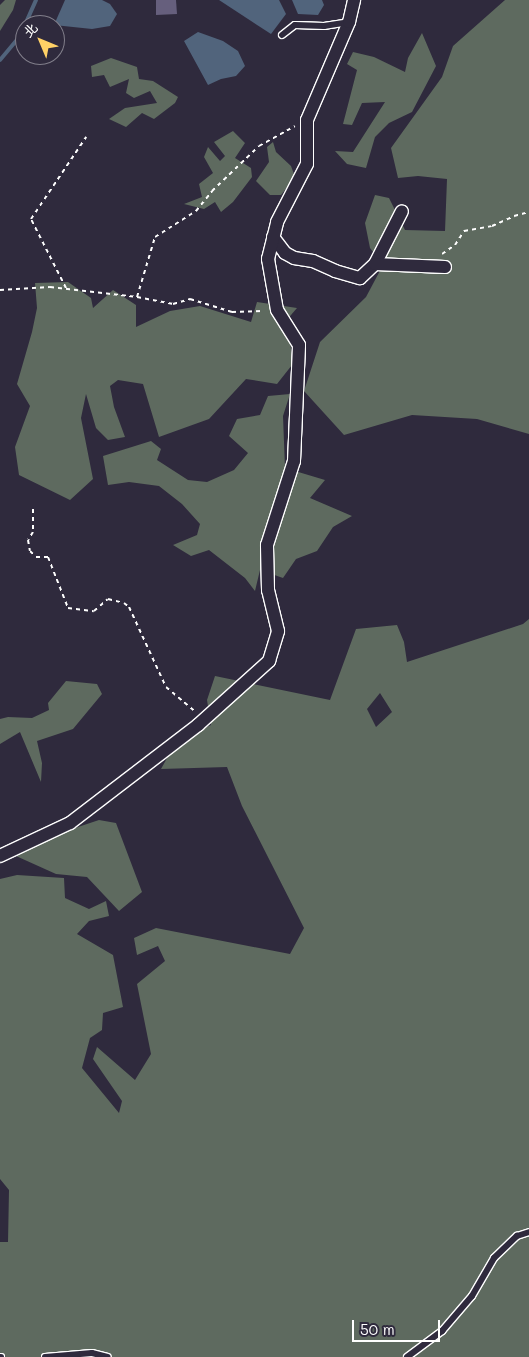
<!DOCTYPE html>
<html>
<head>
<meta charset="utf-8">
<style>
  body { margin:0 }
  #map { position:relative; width:529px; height:1357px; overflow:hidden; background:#2f2a3d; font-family:Mali,"LXGW WenKai TC",sans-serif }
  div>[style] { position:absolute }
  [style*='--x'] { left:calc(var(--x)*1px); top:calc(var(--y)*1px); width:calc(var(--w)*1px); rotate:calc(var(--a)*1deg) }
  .green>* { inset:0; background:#5e6a5f }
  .water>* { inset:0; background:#51647c }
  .stream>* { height:4px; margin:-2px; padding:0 2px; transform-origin:2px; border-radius:2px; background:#51647c }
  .building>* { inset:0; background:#665f7d }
  .path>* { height:2px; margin-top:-1px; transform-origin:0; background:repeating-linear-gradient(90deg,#fff 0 4px,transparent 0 8px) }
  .roads { filter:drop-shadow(1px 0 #fff) drop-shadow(-1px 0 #fff) drop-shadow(0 1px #fff) drop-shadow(0 -1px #fff) }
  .service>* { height:6px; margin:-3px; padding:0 3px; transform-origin:3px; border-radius:3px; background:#2f2a3d }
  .minor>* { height:12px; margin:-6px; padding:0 6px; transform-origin:6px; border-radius:6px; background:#2f2a3d }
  span { translate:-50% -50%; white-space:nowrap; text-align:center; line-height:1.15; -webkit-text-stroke:4px #2f2a3d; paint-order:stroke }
  .north { position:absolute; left:15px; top:15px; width:50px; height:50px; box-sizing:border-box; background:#2f2a3d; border:1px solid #827f8b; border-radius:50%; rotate:315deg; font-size:14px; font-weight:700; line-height:20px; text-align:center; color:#fff }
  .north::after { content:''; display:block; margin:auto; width:18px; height:22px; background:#ffd166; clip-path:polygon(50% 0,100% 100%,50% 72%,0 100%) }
  .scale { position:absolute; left:352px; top:1320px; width:88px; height:22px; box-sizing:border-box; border:2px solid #fff; border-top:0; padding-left:6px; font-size:15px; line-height:18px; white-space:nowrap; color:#fff; -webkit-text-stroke:4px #2f2a3d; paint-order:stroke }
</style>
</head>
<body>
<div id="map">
  <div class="green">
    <div style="clip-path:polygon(5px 0,16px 0,13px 10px,0 31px,0 5px)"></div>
    <div style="clip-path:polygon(505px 0,529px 0,529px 434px,477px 419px,412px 415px,344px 435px,304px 391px,320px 342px,366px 297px,383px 265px,370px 248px,365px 223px,375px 195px,389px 198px,405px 230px,445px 231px,447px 179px,418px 176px,398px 178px,391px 148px,442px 77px,453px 46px)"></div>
    <div style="clip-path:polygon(422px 33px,436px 66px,412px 112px,389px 123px,375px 137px,366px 168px,347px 164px,335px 151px,353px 152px,385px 102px,362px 103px,352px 125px,343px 124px,357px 70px,347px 64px,353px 52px,374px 57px,405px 72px,408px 58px)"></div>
    <div style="clip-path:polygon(111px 58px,137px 67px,139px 79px,153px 81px,178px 97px,175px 103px,154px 119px,142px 113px,126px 127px,109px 119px,125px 108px,157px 103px,150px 91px,134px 98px,126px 93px,129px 79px,110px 87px,104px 75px,92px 77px,91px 66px)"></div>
    <div style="clip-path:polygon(233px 131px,245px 143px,235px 158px,251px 168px,252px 177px,233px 202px,221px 212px,215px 202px,204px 209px,184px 204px,202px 197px,199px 184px,213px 173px,204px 157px,208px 147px,220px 161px,225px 156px,214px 142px)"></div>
    <div style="clip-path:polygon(273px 142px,276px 152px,291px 166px,295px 177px,281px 195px,270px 195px,256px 181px,269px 162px,267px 147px)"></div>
    <div style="clip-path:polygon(68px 282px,91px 298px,93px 308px,113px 290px,136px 305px,136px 327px,170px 311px,200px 306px,251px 322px,257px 302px,297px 308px,285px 322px,291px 348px,292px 365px,277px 384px,246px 379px,209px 419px,159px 437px,143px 384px,118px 380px,110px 386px,114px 407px,125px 437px,108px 440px,96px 428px,86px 394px,81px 418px,93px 479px,70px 500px,19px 475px,15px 447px,30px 406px,17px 384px,32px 332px,37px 308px,35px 283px)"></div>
    <div style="clip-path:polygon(290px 394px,283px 416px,285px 468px,325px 480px,310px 498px,352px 516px,333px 527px,317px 551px,296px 559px,283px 578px,260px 570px,255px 591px,245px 578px,209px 550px,191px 556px,173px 545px,197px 535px,200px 524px,182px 504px,159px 486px,129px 482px,108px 485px,103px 456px,151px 441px,161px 449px,157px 460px,188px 480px,207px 482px,234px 470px,248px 453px,229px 436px,237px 419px,260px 415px,268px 396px)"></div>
    <div style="clip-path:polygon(evenodd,529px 619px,529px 1357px,0 1357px,0 1242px,8px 1242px,9px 1190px,0 1179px,0 879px,17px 875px,64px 878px,65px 898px,89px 909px,106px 901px,109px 916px,89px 921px,77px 934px,113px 955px,123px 1007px,103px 1013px,102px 1030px,90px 1038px,82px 1068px,119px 1113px,122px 1101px,93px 1059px,97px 1047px,135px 1080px,151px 1054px,137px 984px,165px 961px,158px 946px,137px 955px,134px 938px,156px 928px,290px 954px,304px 928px,242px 806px,227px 767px,161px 769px,177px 740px,211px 725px,207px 700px,215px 676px,330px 700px,356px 629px,397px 625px,404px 642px,407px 662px,523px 624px,529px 619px,380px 693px,392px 712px,376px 727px,367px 709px,380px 693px)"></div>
    <div style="clip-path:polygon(66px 681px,97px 684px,102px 694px,73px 729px,37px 741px,42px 763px,41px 782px,20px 732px,0 744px,0 719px,8px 717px,32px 718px,49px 710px,48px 703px)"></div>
    <div style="clip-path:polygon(99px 820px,116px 823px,142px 892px,119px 911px,87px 877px,56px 874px,16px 856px,51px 836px)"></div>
  </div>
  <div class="water">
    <div style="clip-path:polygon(65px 0,102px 0,110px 4px,117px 14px,110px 26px,92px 29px,54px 25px)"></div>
    <div style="clip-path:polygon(219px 0,279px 0,286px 14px,271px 34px)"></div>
    <div style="clip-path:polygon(292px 0,322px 0,324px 5px,318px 15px,298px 14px)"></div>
    <div style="clip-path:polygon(198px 32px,223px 41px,238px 51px,245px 66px,236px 76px,221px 79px,208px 85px,184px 41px)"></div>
  </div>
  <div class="stream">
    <div style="--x:0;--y:60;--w:31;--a:-50"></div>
    <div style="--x:20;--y:36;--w:39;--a:-66"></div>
  </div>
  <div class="building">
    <div style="clip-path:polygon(156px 0,176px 0,177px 14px,156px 15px)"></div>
  </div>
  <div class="path">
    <div style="--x:442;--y:254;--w:16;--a:-35"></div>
    <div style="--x:455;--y:245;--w:17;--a:-57"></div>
    <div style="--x:464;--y:231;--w:28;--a:-10"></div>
    <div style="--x:492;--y:226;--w:24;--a:-24"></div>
    <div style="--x:514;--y:216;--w:16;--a:-15"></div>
    <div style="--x:66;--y:288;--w:77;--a:-116.9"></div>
    <div style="--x:31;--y:219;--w:99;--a:-56.1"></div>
    <div style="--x:0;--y:290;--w:50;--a:-3.4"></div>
    <div style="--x:50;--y:287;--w:88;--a:6.6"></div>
    <div style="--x:137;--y:297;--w:37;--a:11"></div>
    <div style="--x:173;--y:304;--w:18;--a:-16"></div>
    <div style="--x:190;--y:299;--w:44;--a:17.2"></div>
    <div style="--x:232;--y:312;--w:32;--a:-2"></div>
    <div style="--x:137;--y:297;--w:63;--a:-73.3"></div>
    <div style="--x:155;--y:237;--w:49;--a:-32.4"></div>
    <div style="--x:196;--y:211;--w:26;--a:-51"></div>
    <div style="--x:212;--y:191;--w:65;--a:-43.8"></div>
    <div style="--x:259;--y:146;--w:41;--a:-29.1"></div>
    <div style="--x:33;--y:509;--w:23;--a:90"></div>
    <div style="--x:33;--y:532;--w:9;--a:122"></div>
    <div style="--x:28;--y:540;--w:11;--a:80"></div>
    <div style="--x:30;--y:551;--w:8;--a:45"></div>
    <div style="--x:36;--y:557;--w:12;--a:0"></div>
    <div style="--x:48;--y:557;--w:55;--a:68.6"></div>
    <div style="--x:68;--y:608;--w:26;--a:7"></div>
    <div style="--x:94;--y:611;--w:18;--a:-41"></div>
    <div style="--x:108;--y:599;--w:16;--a:14"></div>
    <div style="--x:124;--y:603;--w:6;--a:39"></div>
    <div style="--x:129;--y:607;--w:88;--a:65.2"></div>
    <div style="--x:166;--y:687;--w:38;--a:40"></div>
  </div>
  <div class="roads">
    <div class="service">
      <div style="--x:282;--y:35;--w:16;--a:-38"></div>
      <div style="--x:295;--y:25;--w:29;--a:2"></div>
      <div style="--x:324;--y:26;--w:25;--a:-9"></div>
      <div style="--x:0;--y:1357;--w:1;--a:0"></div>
      <div style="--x:45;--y:1357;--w:47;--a:-4.9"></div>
      <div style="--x:92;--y:1353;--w:16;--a:14"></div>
      <div style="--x:407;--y:1357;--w:44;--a:-36.6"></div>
      <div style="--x:442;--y:1331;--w:46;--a:-49.4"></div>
      <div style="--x:472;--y:1296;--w:44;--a:-59.9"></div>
      <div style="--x:494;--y:1258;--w:32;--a:-44"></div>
      <div style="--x:517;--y:1236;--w:13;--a:-18"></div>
    </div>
    <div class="minor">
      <div style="--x:273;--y:237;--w:20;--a:53"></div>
      <div style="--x:285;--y:253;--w:10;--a:29"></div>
      <div style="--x:294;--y:258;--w:19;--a:9"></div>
      <div style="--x:313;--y:261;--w:24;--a:24"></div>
      <div style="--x:335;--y:271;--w:26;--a:16"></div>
      <div style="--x:360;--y:278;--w:21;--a:-43"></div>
      <div style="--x:375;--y:264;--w:59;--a:-63"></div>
      <div style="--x:375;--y:264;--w:70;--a:2.5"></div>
      <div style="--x:0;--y:856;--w:77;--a:-25.2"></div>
      <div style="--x:70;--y:823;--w:161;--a:-37.4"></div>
      <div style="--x:198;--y:725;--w:96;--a:-42"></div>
      <div style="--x:269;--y:661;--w:31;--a:-73"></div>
      <div style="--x:278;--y:631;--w:42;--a:-103.7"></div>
      <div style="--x:268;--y:590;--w:45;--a:-91.3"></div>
      <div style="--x:267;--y:545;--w:88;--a:-72.2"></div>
      <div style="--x:294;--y:461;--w:116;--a:-87.5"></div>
      <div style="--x:299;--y:345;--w:41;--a:-122.2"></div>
      <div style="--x:277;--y:310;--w:52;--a:-100"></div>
      <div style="--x:268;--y:259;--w:38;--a:-76"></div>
      <div style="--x:277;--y:222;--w:65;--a:-62.7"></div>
      <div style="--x:307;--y:164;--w:44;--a:-90"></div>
      <div style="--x:307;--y:120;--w:107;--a:-66.8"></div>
      <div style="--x:349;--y:22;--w:23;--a:-77"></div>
    </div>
  </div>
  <div class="north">北</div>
  <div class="scale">50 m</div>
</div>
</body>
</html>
